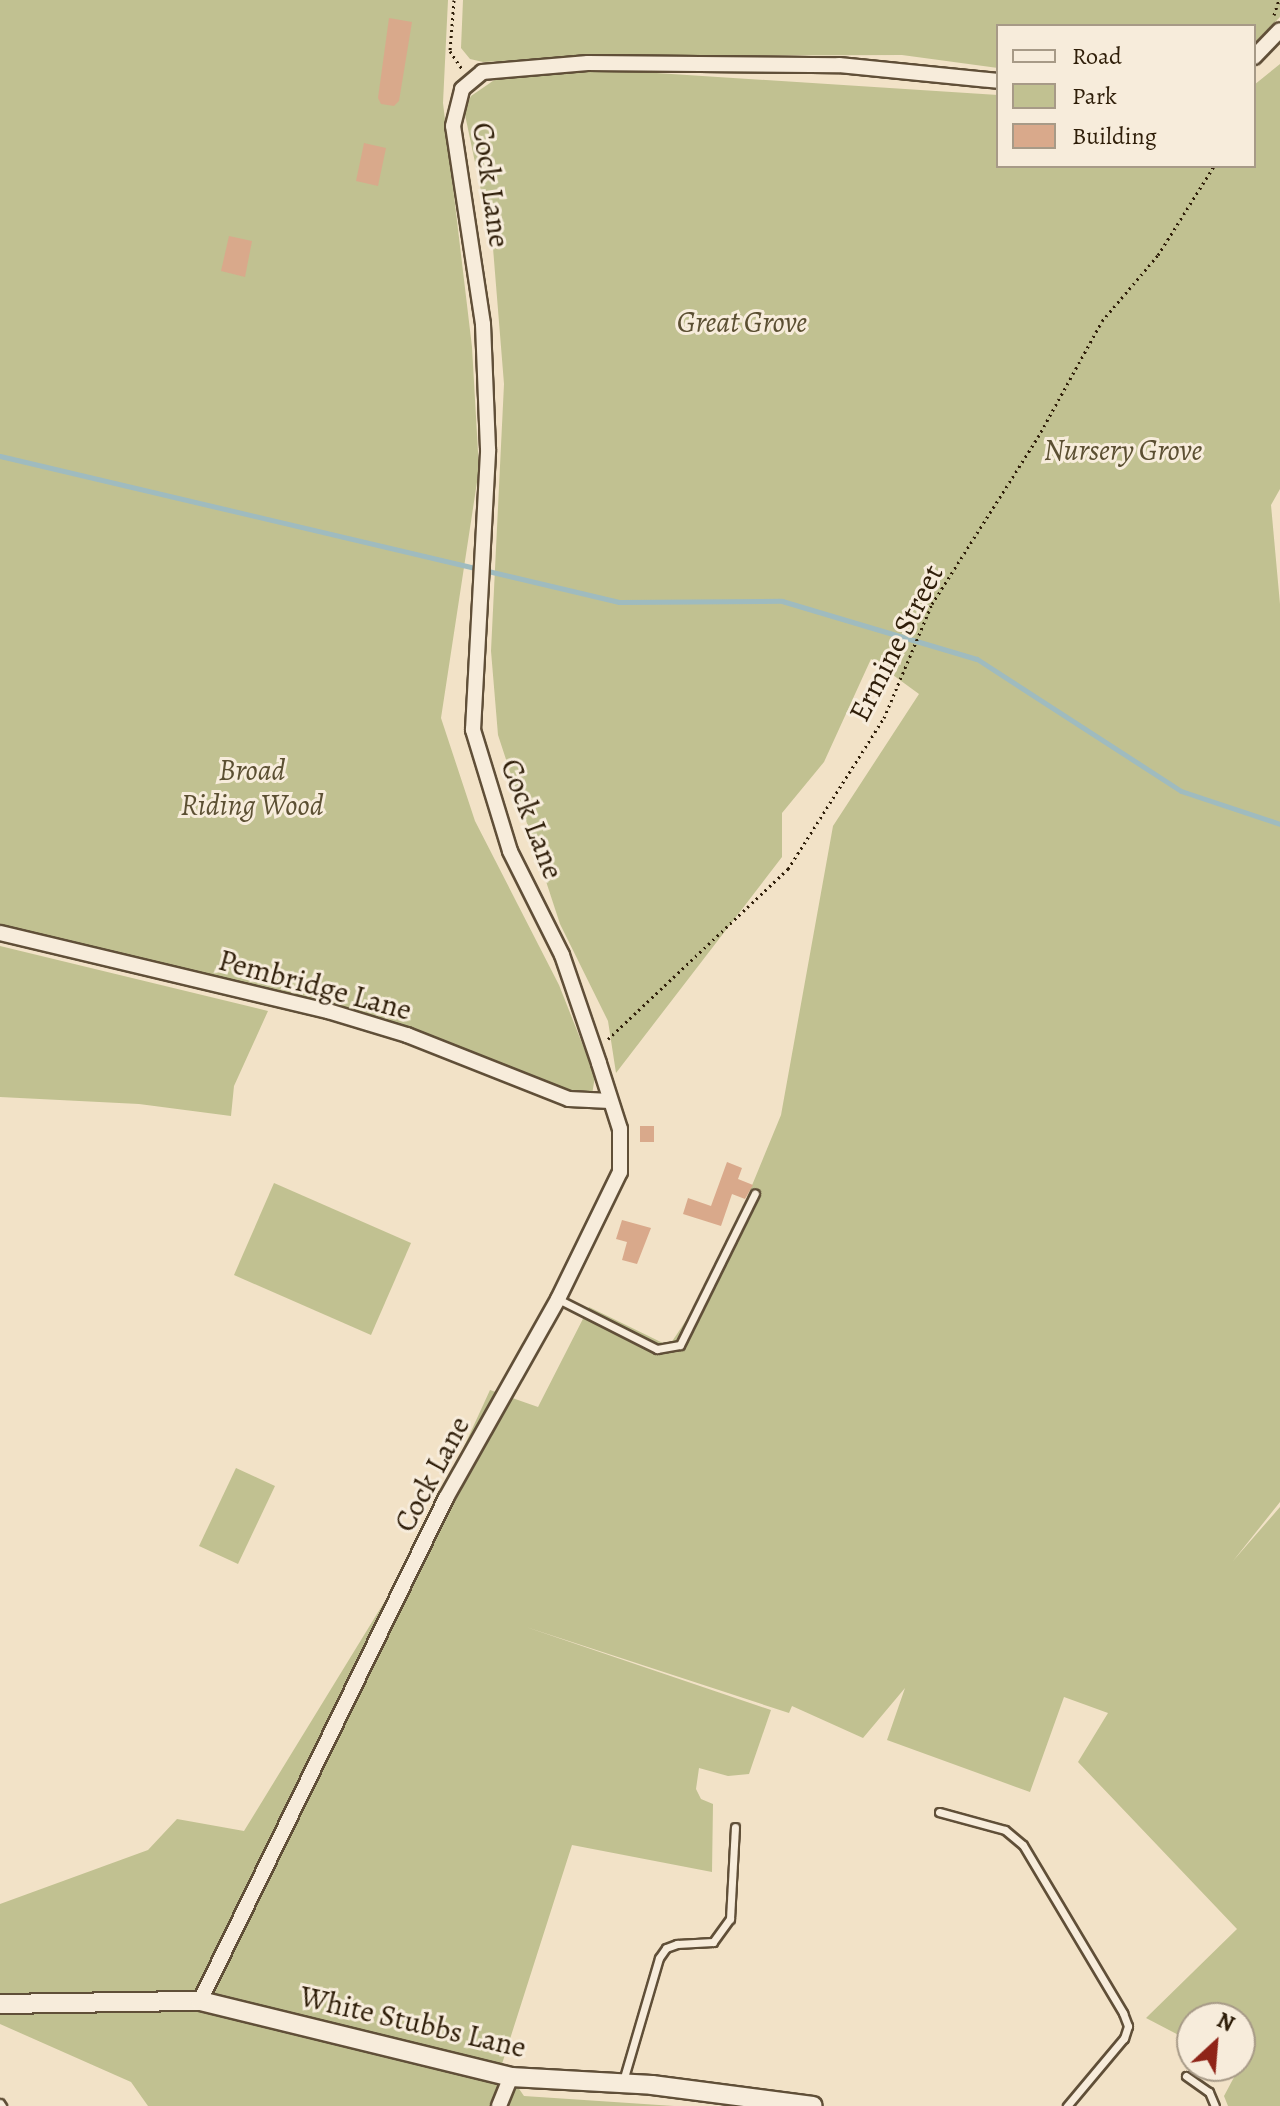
<!DOCTYPE html>
<html>
<head>
<meta charset="utf-8">
<style>
  body { margin:0 }
  #map { position:relative; width:1280px; height:2106px; overflow:hidden; background:#f2e2c7; font-family:Alegreya,serif }
  div>[style] { position:absolute }
  [style*='--x'] { left:calc(var(--x)*1px); top:calc(var(--y)*1px); width:calc(var(--w)*1px); rotate:calc(var(--a)*1deg) }
  .green>* { inset:0; background:#c1c191 }
  .stream>* { height:5px; margin:-2.5px; padding:0 2.5px; transform-origin:2.5px; border-radius:2.5px; background:#9fbbbf }
  .building>* { inset:0; background:#d9a98b }
  .path>* { height:3px; margin-top:-1.5px; transform-origin:0; background:repeating-linear-gradient(90deg,#2f1e09 0 2px,transparent 0 6px) }
  .roads { filter:drop-shadow(2px 0 #604f38) drop-shadow(-2px 0 #604f38) drop-shadow(0 2px #604f38) drop-shadow(0 -2px #604f38) }
  .service>* { height:7px; margin:-3.5px; padding:0 3.5px; transform-origin:3.5px; border-radius:3.5px; background:#f7ecdb }
  .minor>* { height:14px; margin:-7px; padding:0 7px; transform-origin:7px; border-radius:7px; background:#f7ecdb }
  .tertiary>* { height:18px; margin:-9px; padding:0 9px; transform-origin:9px; border-radius:9px; background:#f7ecdb }
  span { translate:-50% -50%; white-space:nowrap; text-align:center; line-height:1.15; -webkit-text-stroke:6px #f7ecdb; paint-order:stroke }
  .street-label { font-size:30px; color:#2f1e09 }
  .park-label { font-size:30px; color:#5b4f32; font-style:italic }
  .legend { position:absolute; left:996px; top:24px; width:260px; height:144px; box-sizing:border-box; background:#f7ecdb; border:2px solid #a79a87; margin:0; padding:10px 14px; list-style:none; font-size:24px; color:#2f1e09 }
  .legend li { display:flex; align-items:center; gap:16px; height:40px }
  .legend b { width:40px; border:2px solid #a79a87 }
  .north { position:absolute; left:1176px; top:2002px; width:80px; height:80px; box-sizing:border-box; background:#f7ecdb; border:2px solid #a79a87; border-radius:50%; rotate:26deg; font-size:22px; font-weight:700; line-height:32px; text-align:center; color:#2f1e09 }
  .north::after { content:''; display:block; margin:auto; width:28px; height:36px; background:#8f2418; clip-path:polygon(50% 0,100% 100%,50% 72%,0 100%) }
</style>
</head>
<body>
<div id="map">
  <div class="green">
    <div style="clip-path:polygon(0 0,448px 0,443px 103px,472px 347px,479px 469px,441px 718px,475px 821px,559px 985px,595px 1076px,592px 1095px,582px 1097px,229px 984px,0 925px)"></div>
    <div style="clip-path:polygon(463px 0,1280px 0,1280px 17px,1254px 43px,1254px 26px,998px 26px,998px 68px,902px 55px,590px 56px,483px 62px,470px 59px,461px 48px)"></div>
    <div style="clip-path:polygon(1280px 64px,1280px 489px,1271px 505px,1280px 604px,1280px 1502px,1233px 1561px,1280px 1507px,1280px 2106px,1228px 2106px,1224px 2096px,1240px 2066px,1240px 2018px,1192px 2018px,1192px 2042px,1146px 2018px,1237px 1929px,1078px 1762px,1108px 1713px,1064px 1697px,1030px 1792px,887px 1740px,905px 1688px,863px 1738px,792px 1706px,789px 1713px,526px 1627px,771px 1710px,749px 1774px,728px 1776px,699px 1768px,696px 1789px,701px 1799px,713px 1804px,712px 1872px,572px 1845px,502px 2064px,524px 2096px,674px 2106px,148px 2106px,131px 2082px,0 2024px,0 1904px,148px 1850px,177px 1819px,244px 1831px,418px 1547px,490px 1390px,538px 1407px,589px 1307px,669px 1346px,713px 1280px,781px 1115px,833px 826px,919px 694px,871px 659px,824px 762px,782px 813px,782px 857px,616px 1073px,608px 1021px,560px 924px,498px 735px,491px 651px,504px 384px,493px 248px,464px 110px,471px 96px,503px 74px,610px 70px,998px 95px,998px 166px,1254px 166px,1254px 85px)"></div>
    <div style="clip-path:polygon(0 946px,268px 1011px,234px 1086px,231px 1116px,139px 1104px,0 1097px)"></div>
    <div style="clip-path:polygon(274px 1183px,411px 1243px,371px 1335px,234px 1275px)"></div>
    <div style="clip-path:polygon(236px 1468px,275px 1486px,238px 1564px,199px 1546px)"></div>
  </div>
  <div class="stream">
    <div style="--x:0;--y:456;--w:636;--a:13.27"></div>
    <div style="--x:619;--y:602;--w:163;--a:-0.4"></div>
    <div style="--x:782;--y:601;--w:203;--a:16.6"></div>
    <div style="--x:977;--y:659;--w:243;--a:32.9"></div>
    <div style="--x:1181;--y:791;--w:104;--a:18.4"></div>
  </div>
  <div class="building">
    <div style="clip-path:polygon(389px 18px,412px 22px,399px 101px,394px 106px,381px 104px,378px 98px)"></div>
    <div style="clip-path:polygon(364px 143px,386px 148px,378px 186px,356px 181px)"></div>
    <div style="clip-path:polygon(229px 236px,252px 241px,245px 277px,221px 271px)"></div>
    <div style="clip-path:polygon(640px 1126px,654px 1126px,654px 1142px,640px 1142px)"></div>
    <div style="clip-path:polygon(727px 1162px,742px 1168px,738px 1179px,753px 1185px,745px 1199px,732px 1194px,721px 1226px,683px 1214px,688px 1198px,711px 1206px)"></div>
    <div style="clip-path:polygon(622px 1220px,651px 1228px,637px 1264px,622px 1260px,627px 1242px,616px 1239px)"></div>
  </div>
  <div class="path">
    <div style="--x:454;--y:0;--w:51;--a:94.5"></div>
    <div style="--x:450;--y:51;--w:22;--a:56"></div>
    <div style="--x:1274;--y:15;--w:16;--a:-72"></div>
    <div style="--x:608;--y:1039;--w:248;--a:-43.4"></div>
    <div style="--x:788;--y:869;--w:179;--a:-57.6"></div>
    <div style="--x:884;--y:718;--w:124;--a:-67.2"></div>
    <div style="--x:932;--y:604;--w:198;--a:-57.6"></div>
    <div style="--x:1038;--y:437;--w:132;--a:-61.1"></div>
    <div style="--x:1102;--y:321;--w:87;--a:-49.7"></div>
    <div style="--x:1158;--y:255;--w:105;--a:-57.8"></div>
  </div>
  <div class="roads">
    <div class="service">
      <div style="--x:558;--y:1299;--w:111;--a:26.8"></div>
      <div style="--x:657;--y:1349;--w:23;--a:-10"></div>
      <div style="--x:680;--y:1345;--w:169;--a:-63.7"></div>
      <div style="--x:939;--y:1812;--w:68;--a:15.3"></div>
      <div style="--x:1005;--y:1830;--w:23;--a:40"></div>
      <div style="--x:1023;--y:1845;--w:196;--a:59.2"></div>
      <div style="--x:1123;--y:2013;--w:14;--a:69"></div>
      <div style="--x:1128;--y:2026;--w:13;--a:108"></div>
      <div style="--x:1124;--y:2038;--w:89;--a:130"></div>
      <div style="--x:1186;--y:2076;--w:28;--a:35"></div>
      <div style="--x:1209;--y:2092;--w:15;--a:67"></div>
      <div style="--x:623;--y:2081;--w:128;--a:-73.7"></div>
      <div style="--x:659;--y:1958;--w:12;--a:-55"></div>
      <div style="--x:666;--y:1948;--w:12;--a:-20"></div>
      <div style="--x:677;--y:1944;--w:36;--a:-3"></div>
      <div style="--x:713;--y:1942;--w:29;--a:-54"></div>
      <div style="--x:730;--y:1919;--w:92;--a:-86.9"></div>
      <div style="--x:0;--y:2103;--w:4;--a:56"></div>
    </div>
    <div class="minor">
      <div style="--x:1254;--y:57;--w:37;--a:-46"></div>
      <div style="--x:0;--y:933;--w:337;--a:13.4"></div>
      <div style="--x:328;--y:1011;--w:83;--a:16.9"></div>
      <div style="--x:407;--y:1035;--w:174;--a:21.6"></div>
      <div style="--x:569;--y:1099;--w:41;--a:2.8"></div>
      <div style="--x:200;--y:2001;--w:560;--a:-63.94"></div>
      <div style="--x:446;--y:1498;--w:228;--a:-60.6"></div>
      <div style="--x:558;--y:1299;--w:141;--a:-64"></div>
      <div style="--x:620;--y:1172;--w:43;--a:-90"></div>
      <div style="--x:620;--y:1129;--w:69;--a:-107.7"></div>
      <div style="--x:599;--y:1063;--w:114;--a:-108.9"></div>
      <div style="--x:562;--y:955;--w:116;--a:-116.6"></div>
      <div style="--x:510;--y:851;--w:127;--a:-107"></div>
      <div style="--x:473;--y:730;--w:281;--a:-86.9"></div>
      <div style="--x:488;--y:449;--w:125;--a:-92.3"></div>
      <div style="--x:483;--y:324;--w:200;--a:-98.6"></div>
      <div style="--x:453;--y:126;--w:38;--a:-76"></div>
      <div style="--x:462;--y:89;--w:26;--a:-40"></div>
      <div style="--x:482;--y:72;--w:106;--a:-4.9"></div>
      <div style="--x:588;--y:63;--w:251;--a:0.5"></div>
      <div style="--x:839;--y:65;--w:160;--a:5.7"></div>
      <div style="--x:499;--y:2106;--w:31;--a:-68"></div>
    </div>
    <div class="tertiary">
      <div style="--x:0;--y:2004;--w:200;--a:-0.9"></div>
      <div style="--x:200;--y:2001;--w:320;--a:13.7"></div>
      <div style="--x:511;--y:2077;--w:141;--a:3.2"></div>
      <div style="--x:652;--y:2085;--w:162;--a:7.4"></div>
    </div>
  </div>
  <div class="street-label">
    <span style="left:491px;top:185px;rotate:82deg">Cock Lane</span>
    <span style="left:896px;top:643px;rotate:-63deg">Ermine Street</span>
    <span style="left:532px;top:819px;rotate:69deg">Cock Lane</span>
    <span style="left:315px;top:985px;rotate:15deg">Pembridge Lane</span>
    <span style="left:432px;top:1474px;rotate:-62deg">Cock Lane</span>
    <span style="left:413px;top:2022px;rotate:13deg">White Stubbs Lane</span>
  </div>
  <div class="park-label">
    <span style="left:742px;top:322px">Great Grove</span>
    <span style="left:1123px;top:450px">Nursery Grove</span>
    <span style="left:252px;top:787px">Broad<br>Riding Wood</span>
  </div>
  <ul class="legend">
  <li><b style="height:10px;background:#f7ecdb"></b>Road</li>
  <li><b style="height:22px;background:#c1c191"></b>Park</li>
  <li><b style="height:22px;background:#d9a98b"></b>Building</li>
  </ul>
  <div class="north">N</div>
</div>
</body>
</html>
